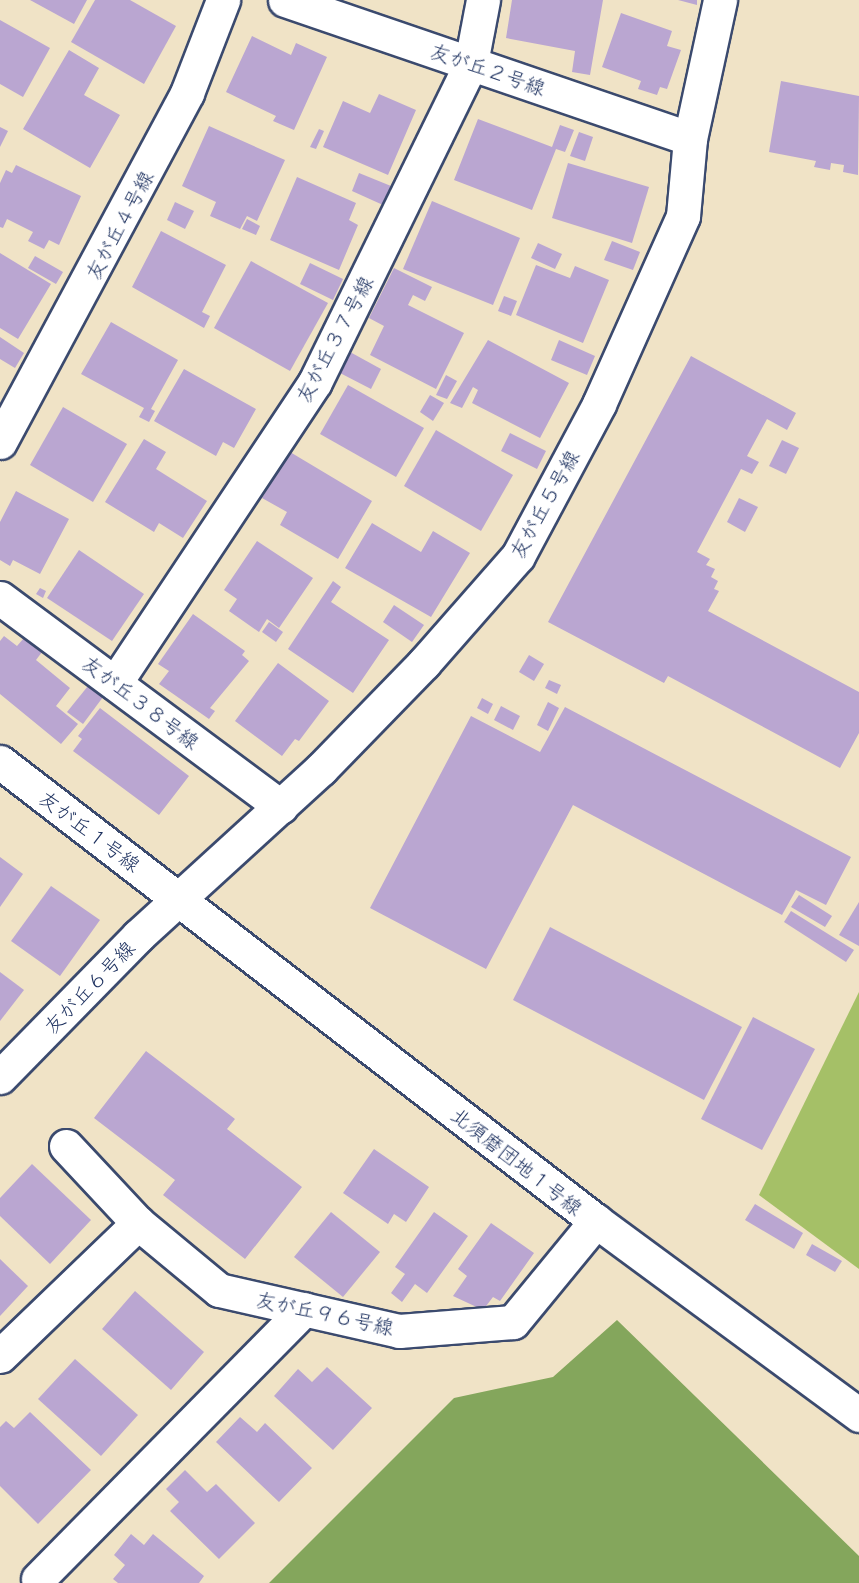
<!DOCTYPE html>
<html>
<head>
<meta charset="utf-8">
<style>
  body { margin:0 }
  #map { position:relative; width:859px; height:1583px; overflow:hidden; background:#f0e3c6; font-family:"Patrick Hand","Klee One",sans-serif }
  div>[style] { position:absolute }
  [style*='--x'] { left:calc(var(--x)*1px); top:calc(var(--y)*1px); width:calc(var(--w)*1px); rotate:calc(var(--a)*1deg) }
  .green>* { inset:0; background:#a5c067 }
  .forest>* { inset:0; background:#84a65c }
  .building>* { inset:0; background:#baa6d1 }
  .roads { filter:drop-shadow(2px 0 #3b4a6e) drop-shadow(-2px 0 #3b4a6e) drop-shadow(0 2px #3b4a6e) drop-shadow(0 -2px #3b4a6e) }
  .street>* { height:33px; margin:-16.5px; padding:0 16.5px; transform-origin:16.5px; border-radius:16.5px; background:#fff }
  .secondary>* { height:33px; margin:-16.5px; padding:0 16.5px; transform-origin:16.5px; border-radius:16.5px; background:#fff }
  span { translate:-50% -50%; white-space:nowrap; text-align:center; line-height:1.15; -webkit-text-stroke:5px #fff; paint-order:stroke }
  .street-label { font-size:20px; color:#1b2f5e }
</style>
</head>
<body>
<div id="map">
  <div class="green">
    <div style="clip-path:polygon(859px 992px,859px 1269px,759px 1195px)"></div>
  </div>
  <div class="forest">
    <div style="clip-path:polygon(617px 1320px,859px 1556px,859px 1583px,269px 1583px,454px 1398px,553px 1377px)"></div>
  </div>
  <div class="building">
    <div style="clip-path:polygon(30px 0,87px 0,74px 24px)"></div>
    <div style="clip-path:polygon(95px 0,130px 0,176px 26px,144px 84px,71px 42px)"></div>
    <div style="clip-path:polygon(512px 0,603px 0,590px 75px,572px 72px,575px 51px,506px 38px)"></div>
    <div style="clip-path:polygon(678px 0,697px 0,697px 5px)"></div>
    <div style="clip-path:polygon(621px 13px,672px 31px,667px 46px,681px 50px,667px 89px,660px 87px,657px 95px,638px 89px,641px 81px,602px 67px)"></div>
    <div style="clip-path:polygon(0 20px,50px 48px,23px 97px,0 84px)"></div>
    <div style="clip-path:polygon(252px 36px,291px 55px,296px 43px,327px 57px,294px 130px,273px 121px,276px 116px,226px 92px)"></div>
    <div style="clip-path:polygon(69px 50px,99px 68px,84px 95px,120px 115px,90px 168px,23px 129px)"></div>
    <div style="clip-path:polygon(781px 81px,859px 96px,858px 175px,843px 172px,844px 165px,831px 163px,830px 170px,814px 167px,816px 161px,769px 152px)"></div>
    <div style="clip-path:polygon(379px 94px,416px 110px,388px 175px,323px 147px,343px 101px,370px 113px)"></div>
    <div style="clip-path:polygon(478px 119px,552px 147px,560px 125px,574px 130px,565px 152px,556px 149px,532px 210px,454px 180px)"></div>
    <div style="clip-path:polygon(209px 126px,285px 160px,257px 221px,247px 216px,240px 229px,210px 216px,216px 202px,182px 186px)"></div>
    <div style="clip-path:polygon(0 127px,8px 131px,0 147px)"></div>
    <div style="clip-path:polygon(319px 129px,324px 131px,316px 149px,310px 147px)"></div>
    <div style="clip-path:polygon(579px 132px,593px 137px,585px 161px,570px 156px)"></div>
    <div style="clip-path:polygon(568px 163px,649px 187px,632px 243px,552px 218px)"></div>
    <div style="clip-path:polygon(16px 165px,81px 196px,59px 245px,49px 240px,44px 249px,28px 241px,33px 232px,7px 219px,3px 228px,0 227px,0 183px,6px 170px,12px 173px)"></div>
    <div style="clip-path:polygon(359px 173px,391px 186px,383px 205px,352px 191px)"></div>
    <div style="clip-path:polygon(297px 177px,356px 203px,349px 220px,358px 225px,339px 270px,270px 240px)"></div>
    <div style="clip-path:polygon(432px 201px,520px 238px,493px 305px,403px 269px)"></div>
    <div style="clip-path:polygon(175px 202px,194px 211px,185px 229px,167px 220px)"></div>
    <div style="clip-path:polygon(247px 219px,260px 226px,256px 235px,242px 229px)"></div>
    <div style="clip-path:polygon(161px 231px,226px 265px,202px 312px,210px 316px,204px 328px,132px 287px)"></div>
    <div style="clip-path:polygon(612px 241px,640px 252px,633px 270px,604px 260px)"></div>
    <div style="clip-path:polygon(538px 243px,562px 254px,555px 269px,531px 258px)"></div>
    <div style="clip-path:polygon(0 253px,51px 284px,18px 339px,0 328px)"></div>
    <div style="clip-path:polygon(35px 256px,63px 272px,56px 284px,28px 268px)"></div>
    <div style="clip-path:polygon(251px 261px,328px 303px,290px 371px,214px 328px)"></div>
    <div style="clip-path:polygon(310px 263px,343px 279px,333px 300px,300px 284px)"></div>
    <div style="clip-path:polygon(536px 265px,570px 278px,575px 266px,609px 280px,583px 343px,516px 315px)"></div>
    <div style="clip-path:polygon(394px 268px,432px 287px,425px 301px,413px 295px,408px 305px,464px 333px,436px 389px,370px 355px,384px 326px,369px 318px)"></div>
    <div style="clip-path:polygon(504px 296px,517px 301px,511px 316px,498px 311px)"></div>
    <div style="clip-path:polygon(111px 322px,178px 360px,151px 409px,155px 411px,149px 422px,139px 417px,144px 408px,81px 374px)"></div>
    <div style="clip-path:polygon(0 337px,24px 353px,15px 368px,0 359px)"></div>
    <div style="clip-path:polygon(488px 340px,569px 383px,540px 438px,472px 403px,478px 390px,473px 387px,462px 408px,450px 403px)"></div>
    <div style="clip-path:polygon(559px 340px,595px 356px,587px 375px,551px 360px)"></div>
    <div style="clip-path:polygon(350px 352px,381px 369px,371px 389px,340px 373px)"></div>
    <div style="clip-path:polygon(691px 356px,796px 413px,787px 430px,767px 419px,747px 456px,759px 462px,752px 474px,741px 469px,697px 552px,710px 559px,706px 565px,715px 569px,711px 577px,718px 581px,714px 589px,719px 591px,708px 611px,859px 692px,859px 733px,840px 768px,668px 676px,664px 683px,548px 622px)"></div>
    <div style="clip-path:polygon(184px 369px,256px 409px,234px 448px,223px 442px,216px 456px,154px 421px)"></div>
    <div style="clip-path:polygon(446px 375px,457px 381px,447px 399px,436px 395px)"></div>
    <div style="clip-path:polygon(348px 385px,424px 428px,396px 477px,320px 434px)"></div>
    <div style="clip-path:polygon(430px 395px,444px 403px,433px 421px,420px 412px)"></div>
    <div style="clip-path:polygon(63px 407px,127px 444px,93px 502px,30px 465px)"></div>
    <div style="clip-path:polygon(436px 430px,513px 475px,481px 531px,404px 486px)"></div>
    <div style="clip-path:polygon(510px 433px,546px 451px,537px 469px,501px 451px)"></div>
    <div style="clip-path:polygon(144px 439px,166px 452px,156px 469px,207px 501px,183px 538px,159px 523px,154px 532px,105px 502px)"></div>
    <div style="clip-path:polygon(782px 440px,799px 448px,786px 474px,769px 466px)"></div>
    <div style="clip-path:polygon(290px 452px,372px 501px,338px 559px,280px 525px,287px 512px,262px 498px)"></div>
    <div style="clip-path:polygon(16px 491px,69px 519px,40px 574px,13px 560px,10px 566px,0 560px,0 522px)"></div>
    <div style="clip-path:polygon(739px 498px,758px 507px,745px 532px,727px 522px)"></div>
    <div style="clip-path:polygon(372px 523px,421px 552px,433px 531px,470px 553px,431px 617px,345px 568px)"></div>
    <div style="clip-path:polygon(257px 541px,313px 578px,279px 628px,267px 619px,259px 632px,229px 611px,237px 599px,224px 590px)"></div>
    <div style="clip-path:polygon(79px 550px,144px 594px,112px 641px,47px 598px)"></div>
    <div style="clip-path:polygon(333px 581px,341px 587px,331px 602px,389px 640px,353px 693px,288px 649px)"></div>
    <div style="clip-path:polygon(40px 588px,46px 591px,43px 598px,36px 594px)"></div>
    <div style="clip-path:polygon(394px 605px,424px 625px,412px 642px,383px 622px)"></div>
    <div style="clip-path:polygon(193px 614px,245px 651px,242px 655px,249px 661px,210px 708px,215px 711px,209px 719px,159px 684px,169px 671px,158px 664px)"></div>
    <div style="clip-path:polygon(269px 622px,283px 632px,276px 642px,262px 632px)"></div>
    <div style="clip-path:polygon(4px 636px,17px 646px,24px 638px,42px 652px,36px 660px,70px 688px,56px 706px,78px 724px,61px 744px,0 694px,0 641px)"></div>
    <div style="clip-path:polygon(529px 655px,544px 664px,534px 681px,519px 672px)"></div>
    <div style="clip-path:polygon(278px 663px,329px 701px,299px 741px,295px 739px,282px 756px,235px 721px)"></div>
    <div style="clip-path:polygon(549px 680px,561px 685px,557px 694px,545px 688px)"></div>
    <div style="clip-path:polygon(88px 686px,103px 697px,83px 724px,67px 712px)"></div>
    <div style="clip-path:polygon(482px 698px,493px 704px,488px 714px,477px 708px)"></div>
    <div style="clip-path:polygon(548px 702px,559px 708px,548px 731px,537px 725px)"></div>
    <div style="clip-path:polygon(501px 706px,520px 716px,513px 730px,494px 720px)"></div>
    <div style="clip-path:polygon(565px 707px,851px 857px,826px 905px,796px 890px,782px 915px,573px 805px,486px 969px,370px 908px,471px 716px,540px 752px)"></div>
    <div style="clip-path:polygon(100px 708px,189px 776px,159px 815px,73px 751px,82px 739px,78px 736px)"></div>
    <div style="clip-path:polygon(0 857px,23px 874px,0 907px)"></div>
    <div style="clip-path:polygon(51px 886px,100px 920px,60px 976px,11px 941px)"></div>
    <div style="clip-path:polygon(799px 895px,832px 916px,825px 927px,791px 907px)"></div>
    <div style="clip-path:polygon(859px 902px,859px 946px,839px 935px)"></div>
    <div style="clip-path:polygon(791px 911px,854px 950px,846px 962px,784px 922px)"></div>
    <div style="clip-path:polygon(550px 927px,742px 1027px,704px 1100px,513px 1000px)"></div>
    <div style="clip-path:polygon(0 972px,24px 990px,0 1021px)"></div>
    <div style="clip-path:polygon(753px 1017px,815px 1049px,762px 1150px,701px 1119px)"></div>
    <div style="clip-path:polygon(146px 1051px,235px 1119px,227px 1129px,302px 1187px,245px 1259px,163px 1195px,175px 1180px,94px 1118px)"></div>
    <div style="clip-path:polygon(374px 1149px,429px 1187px,406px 1222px,394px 1214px,388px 1224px,343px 1193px)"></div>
    <div style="clip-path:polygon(32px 1164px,91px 1220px,50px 1264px,0 1216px,0 1198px)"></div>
    <div style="clip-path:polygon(755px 1204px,803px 1233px,794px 1249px,745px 1220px)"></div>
    <div style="clip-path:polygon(331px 1212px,380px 1252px,343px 1297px,294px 1257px)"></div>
    <div style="clip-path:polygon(434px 1212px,468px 1236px,427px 1293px,415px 1284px,402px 1302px,391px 1293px,405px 1274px,395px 1267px)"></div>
    <div style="clip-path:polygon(491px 1223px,534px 1253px,500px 1301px,493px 1297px,483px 1310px,453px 1296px,467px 1276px,458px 1269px)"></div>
    <div style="clip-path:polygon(812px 1244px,842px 1261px,835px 1272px,806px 1255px)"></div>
    <div style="clip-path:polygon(0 1259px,28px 1286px,0 1316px)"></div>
    <div style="clip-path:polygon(135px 1291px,204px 1352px,171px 1390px,102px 1329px)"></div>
    <div style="clip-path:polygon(75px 1359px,138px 1415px,101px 1456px,38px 1399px)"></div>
    <div style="clip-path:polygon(327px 1367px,372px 1408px,333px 1450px,274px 1396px,298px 1369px,312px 1382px)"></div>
    <div style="clip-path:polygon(30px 1412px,91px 1470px,38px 1524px,0 1486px,0 1427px,6px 1421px,14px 1428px)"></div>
    <div style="clip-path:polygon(240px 1417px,257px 1432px,265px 1423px,312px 1468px,279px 1502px,216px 1442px)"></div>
    <div style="clip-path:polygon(185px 1470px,207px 1492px,216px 1484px,255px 1523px,219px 1559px,170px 1511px,179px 1502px,166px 1489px)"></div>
    <div style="clip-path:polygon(131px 1534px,144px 1545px,153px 1534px,204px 1576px,199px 1583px,118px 1583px,113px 1579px,125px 1565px,114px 1555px)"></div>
  </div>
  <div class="roads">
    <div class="street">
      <div style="--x:285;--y:0;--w:428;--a:18.9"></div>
      <div style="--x:0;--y:442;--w:396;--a:-61.8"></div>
      <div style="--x:187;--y:93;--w:100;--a:-68.8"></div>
      <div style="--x:0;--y:598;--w:350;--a:36.6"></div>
      <div style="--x:115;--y:683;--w:361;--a:-56.4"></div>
      <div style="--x:315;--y:382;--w:355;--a:-63.9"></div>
      <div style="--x:471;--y:63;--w:64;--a:-79.2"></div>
      <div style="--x:0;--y:1077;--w:197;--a:-45.6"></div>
      <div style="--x:138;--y:936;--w:248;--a:-42.4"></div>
      <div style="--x:321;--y:769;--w:148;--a:-45.8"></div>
      <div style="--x:424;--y:663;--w:142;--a:-48.7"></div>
      <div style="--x:518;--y:556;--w:172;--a:-61.9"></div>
      <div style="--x:599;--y:404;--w:206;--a:-65.9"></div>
      <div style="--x:683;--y:216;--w:77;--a:-84.8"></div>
      <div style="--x:690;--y:139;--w:142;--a:-77.8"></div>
      <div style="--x:66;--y:1146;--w:105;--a:46.9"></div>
      <div style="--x:138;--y:1223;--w:105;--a:39.6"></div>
      <div style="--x:219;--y:1290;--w:185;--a:12.8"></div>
      <div style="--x:399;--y:1331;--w:114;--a:-4.5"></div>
      <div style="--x:513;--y:1322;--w:131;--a:-50.6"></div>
      <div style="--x:0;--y:1356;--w:192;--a:-43.9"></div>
      <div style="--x:38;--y:1579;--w:379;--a:-45.4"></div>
    </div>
    <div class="secondary">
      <div style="--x:0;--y:762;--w:752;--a:37.6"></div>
      <div style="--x:596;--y:1221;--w:327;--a:36.4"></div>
    </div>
  </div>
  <div class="street-label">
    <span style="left:488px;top:69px;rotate:19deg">友が丘２号線</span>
    <span style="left:119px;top:225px;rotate:-62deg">友が丘４号線</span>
    <span style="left:334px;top:339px;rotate:-62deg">友が丘３７号線</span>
    <span style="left:544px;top:504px;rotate:-61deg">友が丘５号線</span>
    <span style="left:141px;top:702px;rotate:37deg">友が丘３８号線</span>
    <span style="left:90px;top:831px;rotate:37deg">友が丘１号線</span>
    <span style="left:89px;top:987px;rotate:-46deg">友が丘６号線</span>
    <span style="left:517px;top:1161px;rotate:38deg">北須磨団地１号線</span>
    <span style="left:325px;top:1313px;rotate:12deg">友が丘９６号線</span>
  </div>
</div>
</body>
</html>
